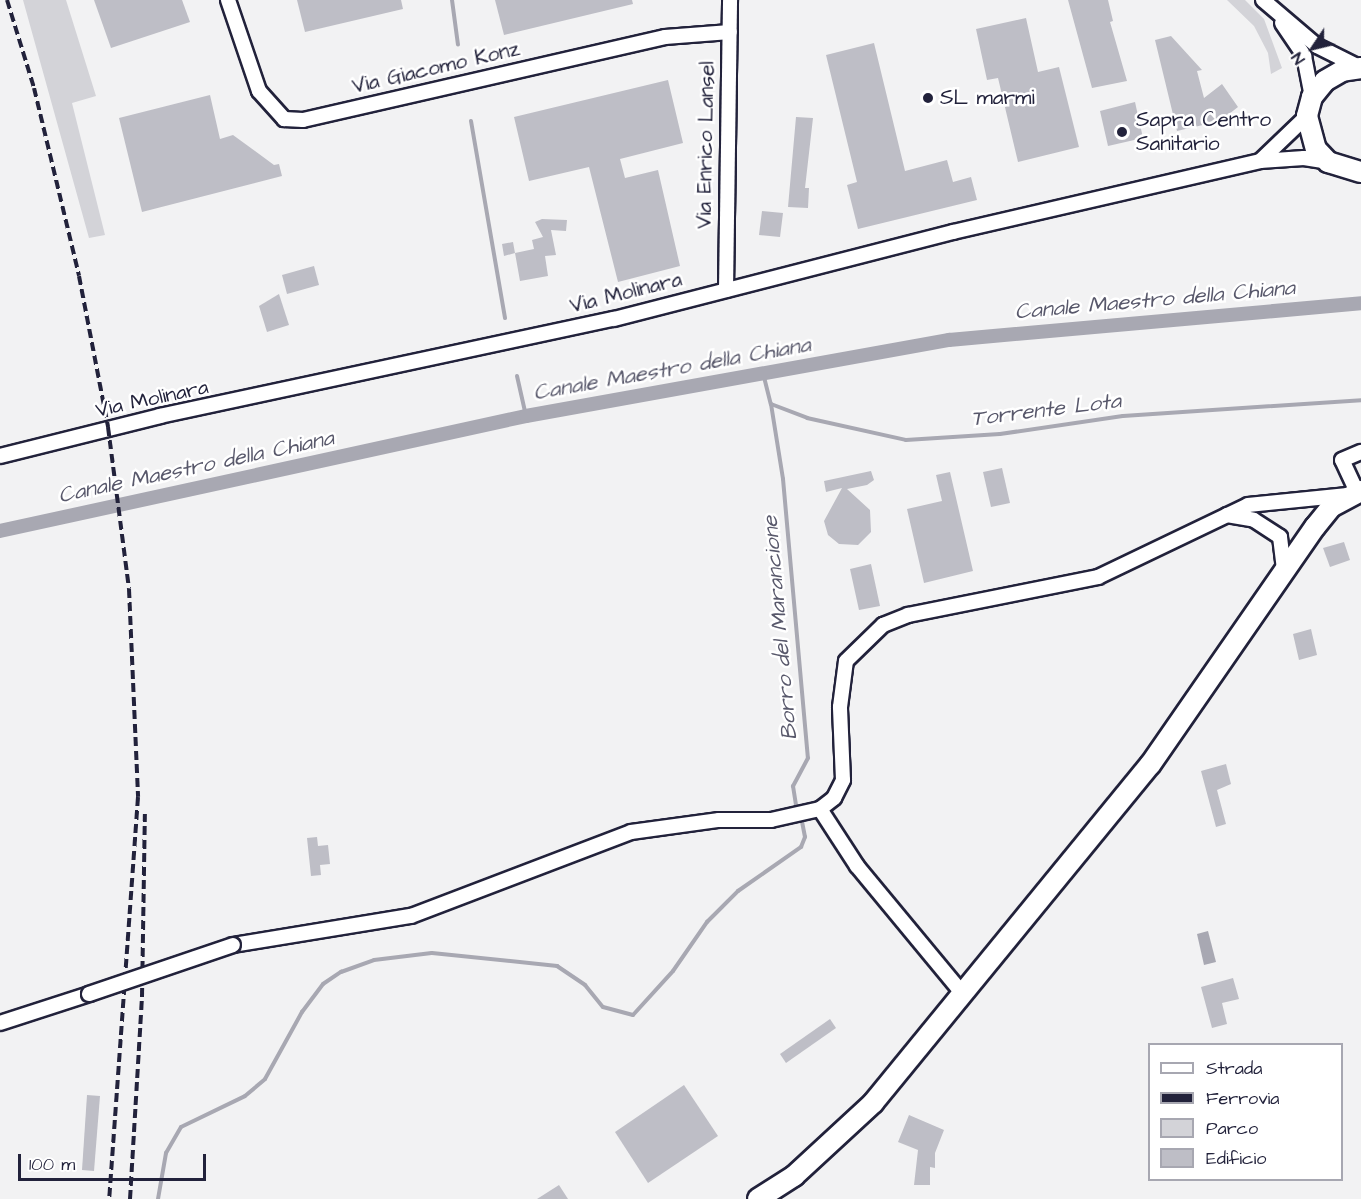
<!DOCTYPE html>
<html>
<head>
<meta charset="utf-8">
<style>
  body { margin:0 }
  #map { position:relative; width:1361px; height:1199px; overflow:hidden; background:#f2f2f3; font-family:"Architects Daughter",sans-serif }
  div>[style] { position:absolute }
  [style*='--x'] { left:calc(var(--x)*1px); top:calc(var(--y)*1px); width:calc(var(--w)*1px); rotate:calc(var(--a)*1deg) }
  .green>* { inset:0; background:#d3d3d8 }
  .water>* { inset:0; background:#a8a8b2 }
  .stream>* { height:4px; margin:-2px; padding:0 2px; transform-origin:2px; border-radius:2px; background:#a8a8b2 }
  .canal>* { height:14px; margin:-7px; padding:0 7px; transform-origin:7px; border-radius:7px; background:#a8a8b2 }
  .building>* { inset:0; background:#bebec6 }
  .roads { filter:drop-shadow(2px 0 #22223b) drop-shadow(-2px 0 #22223b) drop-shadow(0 2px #22223b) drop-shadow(0 -2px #22223b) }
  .street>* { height:14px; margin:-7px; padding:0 7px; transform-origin:7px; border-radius:7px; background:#fff }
  .secondary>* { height:20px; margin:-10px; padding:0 10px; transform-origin:10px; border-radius:10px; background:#fff }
  .rail>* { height:4px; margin-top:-2px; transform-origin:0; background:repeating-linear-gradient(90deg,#22223b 0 9px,transparent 0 13.5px) }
  .bridges { filter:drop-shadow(2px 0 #22223b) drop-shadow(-2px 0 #22223b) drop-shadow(0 2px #22223b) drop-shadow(0 -2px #22223b) }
  .street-bridge>* { height:14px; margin:-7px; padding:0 7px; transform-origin:7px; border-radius:7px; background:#fff }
  .dots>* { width:16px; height:16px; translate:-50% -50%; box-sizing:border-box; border:3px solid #fff; border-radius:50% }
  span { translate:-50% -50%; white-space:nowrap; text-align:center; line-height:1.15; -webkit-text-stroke:5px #fff; paint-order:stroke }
  .street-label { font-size:21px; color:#22223b }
  .poi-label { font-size:21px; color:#22223b }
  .left { translate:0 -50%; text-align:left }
  .water-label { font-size:22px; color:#58586b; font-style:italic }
  .legend { position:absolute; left:1148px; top:1043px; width:195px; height:138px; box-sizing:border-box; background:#fff; border:2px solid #a7a7b1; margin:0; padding:8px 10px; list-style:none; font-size:18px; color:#22223b }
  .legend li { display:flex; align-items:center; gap:12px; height:30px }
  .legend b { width:30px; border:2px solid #a7a7b1 }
  .north { position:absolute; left:1283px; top:18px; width:60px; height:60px; -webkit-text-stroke:4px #fff; paint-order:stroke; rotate:235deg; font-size:16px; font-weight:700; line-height:24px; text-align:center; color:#22223b }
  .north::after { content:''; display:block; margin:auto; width:21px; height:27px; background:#22223b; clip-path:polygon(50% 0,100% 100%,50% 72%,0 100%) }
  .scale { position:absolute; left:18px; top:1154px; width:188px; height:27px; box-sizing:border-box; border:3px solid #22223b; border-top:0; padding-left:8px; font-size:18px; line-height:21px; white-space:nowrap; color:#22223b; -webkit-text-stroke:4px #fff; paint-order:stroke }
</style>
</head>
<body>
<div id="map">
  <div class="green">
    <div style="clip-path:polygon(23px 0,66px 0,96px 96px,72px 103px,105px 235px,89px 238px)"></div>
    <div style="clip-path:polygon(1227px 0,1245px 0,1264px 19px,1282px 68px,1271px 74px,1268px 53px,1254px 26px)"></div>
  </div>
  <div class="water">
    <div style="clip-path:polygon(1208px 931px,1216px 962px,1204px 965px,1197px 934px)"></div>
  </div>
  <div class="stream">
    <div style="--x:452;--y:0;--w:45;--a:82.4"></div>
    <div style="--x:471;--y:121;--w:200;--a:80.2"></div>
    <div style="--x:763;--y:373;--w:32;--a:76"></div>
    <div style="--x:771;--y:404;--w:39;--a:21"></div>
    <div style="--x:807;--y:418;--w:101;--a:12.5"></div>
    <div style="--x:906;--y:440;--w:94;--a:-3.7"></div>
    <div style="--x:1000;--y:434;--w:124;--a:-8.3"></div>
    <div style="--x:1123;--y:416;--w:239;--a:-3.8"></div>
    <div style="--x:517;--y:376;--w:41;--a:77.3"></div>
    <div style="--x:771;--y:404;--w:76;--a:80.9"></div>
    <div style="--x:783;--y:479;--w:280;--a:84.9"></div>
    <div style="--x:808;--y:758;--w:32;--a:118"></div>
    <div style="--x:793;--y:786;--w:24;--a:81"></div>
    <div style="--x:158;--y:1199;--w:47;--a:-80.1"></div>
    <div style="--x:166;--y:1153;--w:30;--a:-60"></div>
    <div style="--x:181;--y:1127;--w:71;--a:-25.8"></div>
    <div style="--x:245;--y:1096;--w:26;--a:-40"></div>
    <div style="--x:265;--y:1079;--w:77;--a:-61.1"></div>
    <div style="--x:302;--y:1012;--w:35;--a:-53"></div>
    <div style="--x:323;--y:984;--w:22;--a:-34"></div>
    <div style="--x:341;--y:972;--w:35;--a:-20"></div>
    <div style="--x:374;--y:960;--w:58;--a:-6.9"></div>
    <div style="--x:432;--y:953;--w:126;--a:5.9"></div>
    <div style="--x:557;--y:966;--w:34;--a:34"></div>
    <div style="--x:585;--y:985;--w:28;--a:51"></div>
    <div style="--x:603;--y:1007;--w:31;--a:15"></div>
    <div style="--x:633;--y:1015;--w:59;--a:-47.7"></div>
    <div style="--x:673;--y:971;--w:60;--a:-55.2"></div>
    <div style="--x:707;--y:922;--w:44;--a:-45"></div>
    <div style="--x:738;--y:891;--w:77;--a:-34.9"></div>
    <div style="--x:801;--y:847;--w:11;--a:-68"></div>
    <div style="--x:805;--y:837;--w:20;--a:-101"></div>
  </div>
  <div class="canal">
    <div style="--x:0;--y:531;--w:538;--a:-12.33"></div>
    <div style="--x:526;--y:416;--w:430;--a:-10.2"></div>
    <div style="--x:949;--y:340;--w:414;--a:-5.1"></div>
  </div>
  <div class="building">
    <div style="clip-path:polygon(94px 0,182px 0,190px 22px,111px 48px)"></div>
    <div style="clip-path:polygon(297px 0,401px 0,403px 9px,305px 32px)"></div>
    <div style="clip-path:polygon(495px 0,632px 0,633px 4px,504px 35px)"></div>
    <div style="clip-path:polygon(1068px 0,1108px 0,1113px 21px,1110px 22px,1127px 81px,1092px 88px)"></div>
    <div style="clip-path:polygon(1026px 18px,1038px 72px,1059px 67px,1079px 147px,1018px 162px,998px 78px,987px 80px,976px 29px)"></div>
    <div style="clip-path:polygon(1171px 36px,1202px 70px,1197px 71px,1204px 98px,1222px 84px,1238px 107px,1220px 121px,1177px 131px,1155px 40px)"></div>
    <div style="clip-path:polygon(874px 43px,905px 171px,947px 160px,953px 182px,971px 177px,977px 200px,858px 229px,847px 185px,857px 182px,826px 55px)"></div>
    <div style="clip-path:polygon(668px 80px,683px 143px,620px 159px,625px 178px,658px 170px,680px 266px,618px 282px,589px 167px,529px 181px,514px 117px)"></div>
    <div style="clip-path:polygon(210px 95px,220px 139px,233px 135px,274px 165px,279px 164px,282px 176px,142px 212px,119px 118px)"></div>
    <div style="clip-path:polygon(1135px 102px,1143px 138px,1108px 146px,1100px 111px)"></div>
    <div style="clip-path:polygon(796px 117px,813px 118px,805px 188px,809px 188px,808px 208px,788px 207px)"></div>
    <div style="clip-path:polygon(762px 211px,783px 213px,780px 237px,759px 235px)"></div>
    <div style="clip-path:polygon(542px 219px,567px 220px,566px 231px,551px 230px,556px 255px,545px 256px,548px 276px,520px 281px,515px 253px,504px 256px,502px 244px,513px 242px,515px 253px,534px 249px,532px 240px,543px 237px,535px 222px)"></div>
    <div style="clip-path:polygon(314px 266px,319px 285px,287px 294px,282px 275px)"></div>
    <div style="clip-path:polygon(279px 294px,289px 325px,267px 332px,259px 306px)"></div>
    <div style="clip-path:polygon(1002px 468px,1010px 503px,991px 507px,983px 472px)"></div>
    <div style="clip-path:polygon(871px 471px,874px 480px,867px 485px,847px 489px,870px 510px,871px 532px,858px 545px,839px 544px,828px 535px,824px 521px,842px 488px,826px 492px,824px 481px)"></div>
    <div style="clip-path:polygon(950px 472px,973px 571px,924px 583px,907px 509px,942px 501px,936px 475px)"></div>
    <div style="clip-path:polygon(1344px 542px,1350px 560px,1330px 567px,1323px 548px)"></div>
    <div style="clip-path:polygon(871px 564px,880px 606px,859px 610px,850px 569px)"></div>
    <div style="clip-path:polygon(1311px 629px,1317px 655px,1299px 660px,1293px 634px)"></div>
    <div style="clip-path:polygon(1226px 764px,1231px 784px,1217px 790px,1226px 824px,1216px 827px,1201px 771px)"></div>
    <div style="clip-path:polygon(317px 837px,318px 846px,328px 845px,330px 864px,320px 865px,321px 875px,311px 876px,307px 838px)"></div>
    <div style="clip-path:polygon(1233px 978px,1239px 999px,1222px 1003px,1227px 1024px,1212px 1028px,1201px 987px)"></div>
    <div style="clip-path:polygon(830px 1019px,836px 1028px,786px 1063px,780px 1054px)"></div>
    <div style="clip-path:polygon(684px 1085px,718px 1136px,648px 1183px,615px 1132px)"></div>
    <div style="clip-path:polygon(87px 1095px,100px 1096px,94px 1171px,82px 1170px)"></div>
    <div style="clip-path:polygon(909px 1115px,944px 1130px,935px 1153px,935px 1168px,930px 1167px,930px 1185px,914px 1185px,918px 1150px,898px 1142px)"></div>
    <div style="clip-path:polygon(559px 1185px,568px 1199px,537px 1199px)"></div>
  </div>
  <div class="roads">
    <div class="street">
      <div style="--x:228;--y:0;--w:96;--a:71.2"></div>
      <div style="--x:259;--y:91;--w:38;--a:48"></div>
      <div style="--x:284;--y:119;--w:19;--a:3"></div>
      <div style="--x:303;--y:120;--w:371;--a:-12.9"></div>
      <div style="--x:665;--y:37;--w:65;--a:-4.4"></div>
      <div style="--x:1263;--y:0;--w:71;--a:40.4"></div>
      <div style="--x:1317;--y:46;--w:47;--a:26.6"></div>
      <div style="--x:1282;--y:23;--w:40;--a:56"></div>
      <div style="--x:1304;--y:56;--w:42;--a:79"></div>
      <div style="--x:1260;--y:161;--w:65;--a:-43.8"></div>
      <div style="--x:726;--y:290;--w:290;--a:-89.2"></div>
      <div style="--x:0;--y:456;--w:165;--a:-14"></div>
      <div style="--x:160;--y:416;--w:464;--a:-12.1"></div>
      <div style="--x:614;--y:319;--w:350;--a:-14.4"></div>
      <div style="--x:953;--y:232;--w:315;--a:-13"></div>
      <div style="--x:1260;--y:161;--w:44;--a:-3.9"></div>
      <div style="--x:1304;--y:158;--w:24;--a:9"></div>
      <div style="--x:1357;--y:492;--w:35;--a:-115"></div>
      <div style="--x:1342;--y:460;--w:21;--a:-23"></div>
      <div style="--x:1227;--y:515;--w:27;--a:10"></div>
      <div style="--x:1254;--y:520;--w:31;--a:33"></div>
      <div style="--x:1280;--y:537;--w:31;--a:83"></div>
      <div style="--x:820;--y:809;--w:68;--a:57"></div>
      <div style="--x:857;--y:866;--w:166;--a:50.4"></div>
      <div style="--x:233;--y:945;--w:180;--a:-9.3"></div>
      <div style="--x:411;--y:916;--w:235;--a:-20.9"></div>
      <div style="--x:631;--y:832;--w:89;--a:-7.8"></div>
      <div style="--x:719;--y:820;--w:52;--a:0"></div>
      <div style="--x:771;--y:820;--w:50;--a:-12.7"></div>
      <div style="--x:820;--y:809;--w:18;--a:-38"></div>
      <div style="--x:834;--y:798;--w:20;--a:-63"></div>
      <div style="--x:843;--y:780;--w:73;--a:-92.4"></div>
      <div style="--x:840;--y:707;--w:46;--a:-82.6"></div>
      <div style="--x:846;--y:661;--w:52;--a:-44.2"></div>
      <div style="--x:883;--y:625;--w:27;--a:-22"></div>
      <div style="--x:908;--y:615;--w:194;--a:-11.3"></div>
      <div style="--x:1098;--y:577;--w:166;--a:-25.6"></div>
      <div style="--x:1248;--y:505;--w:100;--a:-5.7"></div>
      <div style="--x:0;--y:1023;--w:94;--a:-18"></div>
    </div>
    <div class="secondary">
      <div style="--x:1361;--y:68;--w:19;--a:171"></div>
      <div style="--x:1342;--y:71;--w:20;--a:150"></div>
      <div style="--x:1325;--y:81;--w:21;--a:129"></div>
      <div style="--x:1312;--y:97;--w:20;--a:105"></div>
      <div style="--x:1307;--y:116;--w:34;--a:75"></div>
      <div style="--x:1316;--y:149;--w:18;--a:47"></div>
      <div style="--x:1328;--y:162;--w:34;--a:17"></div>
      <div style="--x:758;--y:1199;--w:43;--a:-32.6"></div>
      <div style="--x:794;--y:1176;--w:108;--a:-42.7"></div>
      <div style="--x:873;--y:1103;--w:437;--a:-50.7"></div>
      <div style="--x:1150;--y:765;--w:290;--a:-55.3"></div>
      <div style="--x:1315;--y:527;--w:26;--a:-51"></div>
      <div style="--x:1331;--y:507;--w:34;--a:-28"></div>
    </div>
  </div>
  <div class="rail">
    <div style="--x:7;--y:0;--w:92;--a:72.9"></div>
    <div style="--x:34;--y:88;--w:193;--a:76.5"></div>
    <div style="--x:79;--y:276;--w:154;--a:79.1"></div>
    <div style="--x:108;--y:427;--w:163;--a:82.6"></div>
    <div style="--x:129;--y:589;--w:208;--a:87.5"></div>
    <div style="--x:138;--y:797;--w:403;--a:94.1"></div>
    <div style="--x:130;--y:1199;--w:202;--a:-86.6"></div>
    <div style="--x:142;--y:997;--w:183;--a:-89.1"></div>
  </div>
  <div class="bridges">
    <div class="street-bridge">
      <div style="--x:89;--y:994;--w:152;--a:-18.8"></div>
    </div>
  </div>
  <div class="dots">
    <div style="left:928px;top:98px;background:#22223b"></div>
    <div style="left:1122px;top:132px;background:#22223b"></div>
  </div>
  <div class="street-label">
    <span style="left:436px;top:68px;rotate:-13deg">Via Giacomo Konz</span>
    <span style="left:706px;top:145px;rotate:-89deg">Via Enrico Lansel</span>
    <span style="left:626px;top:293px;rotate:-14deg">Via Molinara</span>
    <span style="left:152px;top:399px;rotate:-12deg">Via Molinara</span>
  </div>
  <div class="poi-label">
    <span class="left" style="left:940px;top:98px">SL marmi</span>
    <span class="left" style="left:1136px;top:132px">Sapra Centro<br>Sanitario</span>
  </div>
  <div class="water-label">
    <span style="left:1155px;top:300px;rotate:-5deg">Canale Maestro della Chiana</span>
    <span style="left:672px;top:369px;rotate:-10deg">Canale Maestro della Chiana</span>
    <span style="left:1046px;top:410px;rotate:-7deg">Torrente Lota</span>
    <span style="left:196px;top:467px;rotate:-12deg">Canale Maestro della Chiana</span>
    <span style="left:780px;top:628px;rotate:-95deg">Borro del Marancione</span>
  </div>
  <ul class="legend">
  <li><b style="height:8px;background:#fff"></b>Strada</li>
  <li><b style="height:8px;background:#22223b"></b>Ferrovia</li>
  <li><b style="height:16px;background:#d3d3d8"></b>Parco</li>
  <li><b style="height:16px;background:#bebec6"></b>Edificio</li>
  </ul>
  <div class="north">N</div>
  <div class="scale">100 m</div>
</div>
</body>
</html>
